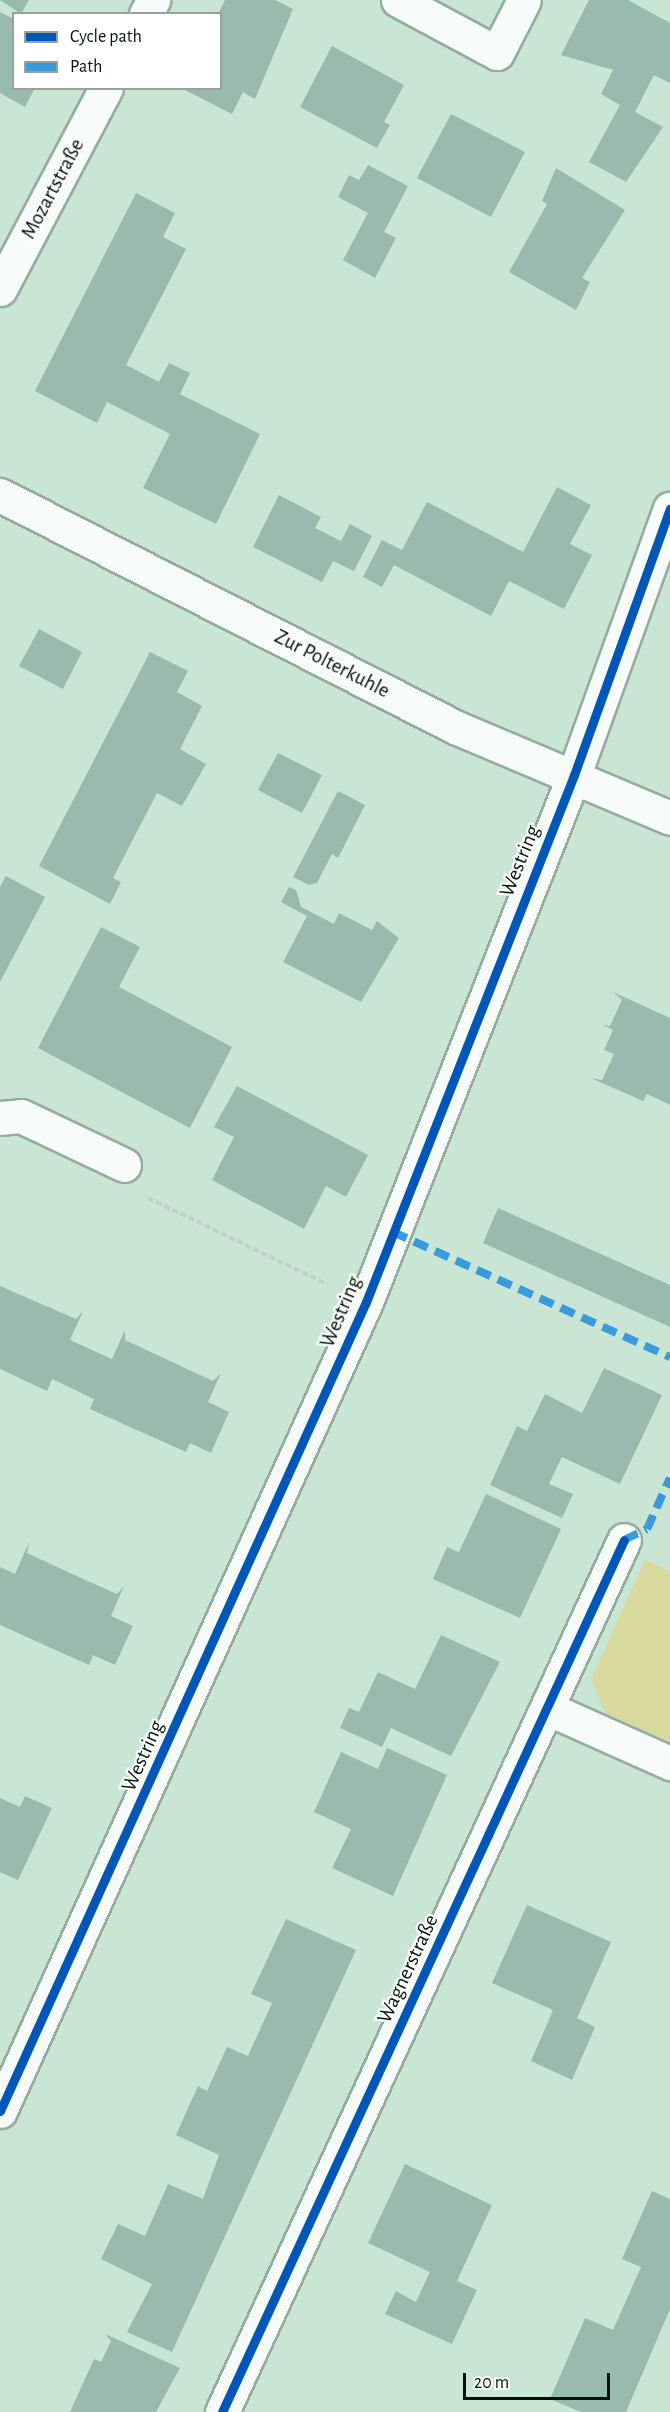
<!DOCTYPE html>
<html>
<head>
<meta charset="utf-8">
<style>
  body { margin:0 }
  #map { position:relative; width:670px; height:2412px; overflow:hidden; background:#c9e6d4; font-family:"Alegreya Sans",sans-serif }
  div>[style] { position:absolute }
  [style*='--x'] { left:calc(var(--x)*1px); top:calc(var(--y)*1px); width:calc(var(--w)*1px); rotate:calc(var(--a)*1deg) }
  .green>* { inset:0; background:#d8d99d }
  .building>* { inset:0; background:#98bbae }
  .path>* { height:4px; margin-top:-2px; transform-origin:0; background:repeating-linear-gradient(90deg,#c6cec9 0 6px,transparent 0 9px) }
  .roads { filter:drop-shadow(2px 0 #94ab9d) drop-shadow(-2px 0 #94ab9d) drop-shadow(0 2px #94ab9d) drop-shadow(0 -2px #94ab9d) }
  .minor>* { height:33px; margin:-16.5px; padding:0 16.5px; transform-origin:16.5px; border-radius:16.5px; background:#f7fbf9 }
  .tertiary>* { height:33px; margin:-16.5px; padding:0 16.5px; transform-origin:16.5px; border-radius:16.5px; background:#f7fbf9 }
  .quiet>* { height:8px; margin-top:-4px; transform-origin:0; background:repeating-linear-gradient(90deg,#399add 0 15px,transparent 0 23px) }
  .cycleway>* { height:9px; margin:-4.5px; padding:0 4.5px; transform-origin:4.5px; border-radius:4.5px; background:#0057b8 }
  span { translate:-50% -50%; white-space:nowrap; text-align:center; line-height:1.15; -webkit-text-stroke:4.5px #fff; paint-order:stroke }
  .street-label { font-size:21px; color:#011308 }
  .legend { position:absolute; left:12px; top:12px; width:210px; height:78px; box-sizing:border-box; background:#fff; border:2px solid #99a19c; margin:0; padding:8px 10px; list-style:none; font-size:18px; color:#011308 }
  .legend li { display:flex; align-items:center; gap:12px; height:30px }
  .legend b { width:30px; border:2px solid #99a19c }
  .scale { position:absolute; left:463px; top:2373px; width:147px; height:27px; box-sizing:border-box; border:3px solid #011308; border-top:0; padding-left:8px; font-size:18px; line-height:21px; white-space:nowrap; color:#011308; -webkit-text-stroke:4px #fff; paint-order:stroke }
</style>
</head>
<body>
<div id="map">
  <div class="green">
    <div style="clip-path:polygon(645px 1560px,670px 1571px,670px 1742px,605px 1713px,591px 1679px)"></div>
  </div>
  <div class="building">
    <div style="clip-path:polygon(0 0,29px 0,21px 14px)"></div>
    <div style="clip-path:polygon(225px 0,275px 0,293px 9px,255px 99px,243px 92px,232px 114px,185px 90px,220px 88px,218px 14px)"></div>
    <div style="clip-path:polygon(589px 0,628px 0,670px 23px,670px 83px,654px 75px,635px 112px,663px 127px,626px 182px,589px 162px,620px 105px,601px 94px,613px 70px,561px 55px)"></div>
    <div style="clip-path:polygon(0 12px,14px 19px,14px 88px,35px 88px,25px 107px,0 93px)"></div>
    <div style="clip-path:polygon(332px 46px,404px 85px,384px 122px,390px 125px,377px 148px,300px 107px)"></div>
    <div style="clip-path:polygon(451px 114px,525px 152px,491px 217px,417px 178px)"></div>
    <div style="clip-path:polygon(368px 165px,408px 186px,384px 232px,396px 238px,375px 278px,343px 260px,368px 213px,338px 197px,349px 175px,359px 180px)"></div>
    <div style="clip-path:polygon(556px 168px,625px 210px,582px 278px,590px 282px,576px 310px,509px 272px,547px 204px,542px 201px)"></div>
    <div style="clip-path:polygon(136px 193px,175px 213px,163px 237px,186px 249px,126px 365px,159px 382px,169px 363px,190px 373px,180px 394px,260px 434px,216px 524px,143px 488px,170px 434px,107px 402px,97px 423px,35px 391px)"></div>
    <div style="clip-path:polygon(557px 487px,591px 505px,570px 544px,592px 555px,564px 609px,509px 581px,491px 616px,394px 565px,382px 587px,363px 577px,382px 540px,402px 550px,427px 502px,523px 552px)"></div>
    <div style="clip-path:polygon(279px 495px,321px 517px,315px 528px,341px 541px,350px 524px,372px 536px,354px 571px,333px 561px,322px 582px,253px 547px)"></div>
    <div style="clip-path:polygon(39px 629px,82px 652px,63px 689px,19px 666px)"></div>
    <div style="clip-path:polygon(150px 652px,188px 671px,177px 692px,202px 706px,180px 749px,206px 764px,182px 806px,157px 793px,113px 878px,121px 882px,110px 904px,39px 866px)"></div>
    <div style="clip-path:polygon(278px 753px,322px 775px,302px 813px,258px 790px)"></div>
    <div style="clip-path:polygon(338px 791px,365px 805px,338px 858px,332px 854px,317px 883px,309px 885px,293px 877px)"></div>
    <div style="clip-path:polygon(6px 876px,45px 897px,0 982px,0 887px)"></div>
    <div style="clip-path:polygon(289px 887px,296px 890px,301px 907px,334px 924px,339px 913px,372px 930px,377px 921px,399px 938px,361px 1002px,283px 962px,307px 916px,281px 902px)"></div>
    <div style="clip-path:polygon(101px 927px,140px 947px,119px 987px,232px 1047px,190px 1128px,38px 1048px)"></div>
    <div style="clip-path:polygon(613px 992px,670px 1018px,670px 1105px,647px 1094px,643px 1101px,591px 1078px,602px 1080px,614px 1054px,604px 1050px,613px 1030px,603px 1025px,610px 1026px,622px 1000px)"></div>
    <div style="clip-path:polygon(237px 1086px,368px 1155px,346px 1197px,326px 1186px,304px 1229px,212px 1180px,234px 1137px,214px 1127px)"></div>
    <div style="clip-path:polygon(498px 1208px,670px 1285px,670px 1327px,483px 1243px)"></div>
    <div style="clip-path:polygon(0 1286px,76px 1319px,83px 1311px,70px 1340px,112px 1359px,125px 1330px,125px 1340px,213px 1381px,221px 1373px,208px 1402px,229px 1412px,211px 1453px,190px 1443px,186px 1452px,90px 1409px,94px 1399px,52px 1379px,47px 1391px,0 1369px)"></div>
    <div style="clip-path:polygon(604px 1368px,662px 1395px,620px 1484px,562px 1457px,549px 1484px,573px 1494px,562px 1518px,490px 1485px,517px 1426px,527px 1431px,545px 1394px,582px 1413px)"></div>
    <div style="clip-path:polygon(486px 1494px,561px 1529px,520px 1618px,433px 1579px,447px 1547px,459px 1552px)"></div>
    <div style="clip-path:polygon(29px 1542px,27px 1553px,72px 1574px,117px 1594px,124px 1586px,111px 1616px,133px 1626px,115px 1665px,93px 1655px,89px 1665px,0 1625px,0 1567px,15px 1574px)"></div>
    <div style="clip-path:polygon(441px 1635px,500px 1662px,451px 1756px,391px 1728px,382px 1747px,340px 1728px,349px 1708px,359px 1712px,378px 1672px,415px 1689px)"></div>
    <div style="clip-path:polygon(387px 1748px,447px 1775px,393px 1896px,332px 1868px,351px 1829px,314px 1812px,341px 1752px,378px 1769px)"></div>
    <div style="clip-path:polygon(25px 1796px,52px 1808px,18px 1880px,0 1872px,0 1798px,20px 1807px)"></div>
    <div style="clip-path:polygon(527px 1905px,611px 1942px,577px 2018px,595px 2027px,572px 2080px,531px 2061px,553px 2010px,492px 1983px)"></div>
    <div style="clip-path:polygon(286px 1919px,356px 1950px,172px 2352px,127px 2332px,152px 2284px,101px 2259px,118px 2224px,145px 2236px,168px 2184px,203px 2199px,219px 2155px,176px 2135px,198px 2086px,207px 2091px,227px 2047px,248px 2056px,272px 2003px,251px 1994px)"></div>
    <div style="clip-path:polygon(405px 2164px,492px 2205px,457px 2281px,477px 2290px,452px 2344px,385px 2314px,396px 2291px,416px 2302px,430px 2272px,368px 2243px)"></div>
    <div style="clip-path:polygon(652px 2191px,670px 2199px,670px 2309px,626px 2412px,581px 2412px,550px 2399px,585px 2318px,613px 2330px,641px 2267px,622px 2259px)"></div>
    <div style="clip-path:polygon(105px 2334px,180px 2368px,156px 2412px,70px 2412px,94px 2359px,101px 2362px,111px 2341px)"></div>
  </div>
  <div class="path">
    <div style="--x:148;--y:1198;--w:199;--a:25.7"></div>
  </div>
  <div class="roads">
    <div class="minor">
      <div style="--x:398;--y:0;--w:112;--a:28.2"></div>
      <div style="--x:497;--y:53;--w:59;--a:-63"></div>
      <div style="--x:146;--y:14;--w:16;--a:-63"></div>
      <div style="--x:0;--y:289;--w:227;--a:-62.2"></div>
      <div style="--x:0;--y:495;--w:511;--a:27.02"></div>
      <div style="--x:455;--y:727;--w:233;--a:22.9"></div>
      <div style="--x:0;--y:1118;--w:21;--a:-5"></div>
      <div style="--x:21;--y:1116;--w:114;--a:25.4"></div>
      <div style="--x:549;--y:1709;--w:133;--a:24.1"></div>
      <div style="--x:222;--y:2412;--w:960;--a:-65.25"></div>
    </div>
    <div class="tertiary">
      <div style="--x:0;--y:2111;--w:888;--a:-65.66"></div>
      <div style="--x:366;--y:1302;--w:567;--a:-68.46"></div>
      <div style="--x:574;--y:775;--w:283;--a:-70.2"></div>
    </div>
  </div>
  <div class="quiet">
    <div style="--x:393;--y:1232;--w:304;--a:24.3"></div>
    <div style="--x:624;--y:1540;--w:25;--a:-26"></div>
    <div style="--x:647;--y:1529;--w:56;--a:-65.7"></div>
  </div>
  <div class="cycleway">
    <div style="--x:0;--y:2111;--w:888;--a:-65.66"></div>
    <div style="--x:366;--y:1302;--w:567;--a:-68.46"></div>
    <div style="--x:574;--y:775;--w:283;--a:-70.2"></div>
    <div style="--x:222;--y:2412;--w:960;--a:-65.25"></div>
  </div>
  <div class="street-label">
    <span style="left:53px;top:189px;rotate:-62deg">Mozartstraße</span>
    <span style="left:332px;top:664px;rotate:27deg">Zur Polterkuhle</span>
    <span style="left:520px;top:861px;rotate:-68deg">Westring</span>
    <span style="left:341px;top:1312px;rotate:-67deg">Westring</span>
    <span style="left:143px;top:1756px;rotate:-66deg">Westring</span>
    <span style="left:408px;top:1969px;rotate:-65deg">Wagnerstraße</span>
  </div>
  <ul class="legend">
  <li><b style="height:8px;background:#0057b8"></b>Cycle path</li>
  <li><b style="height:8px;background:#399add"></b>Path</li>
  </ul>
  <div class="scale">20 m</div>
</div>
</body>
</html>
